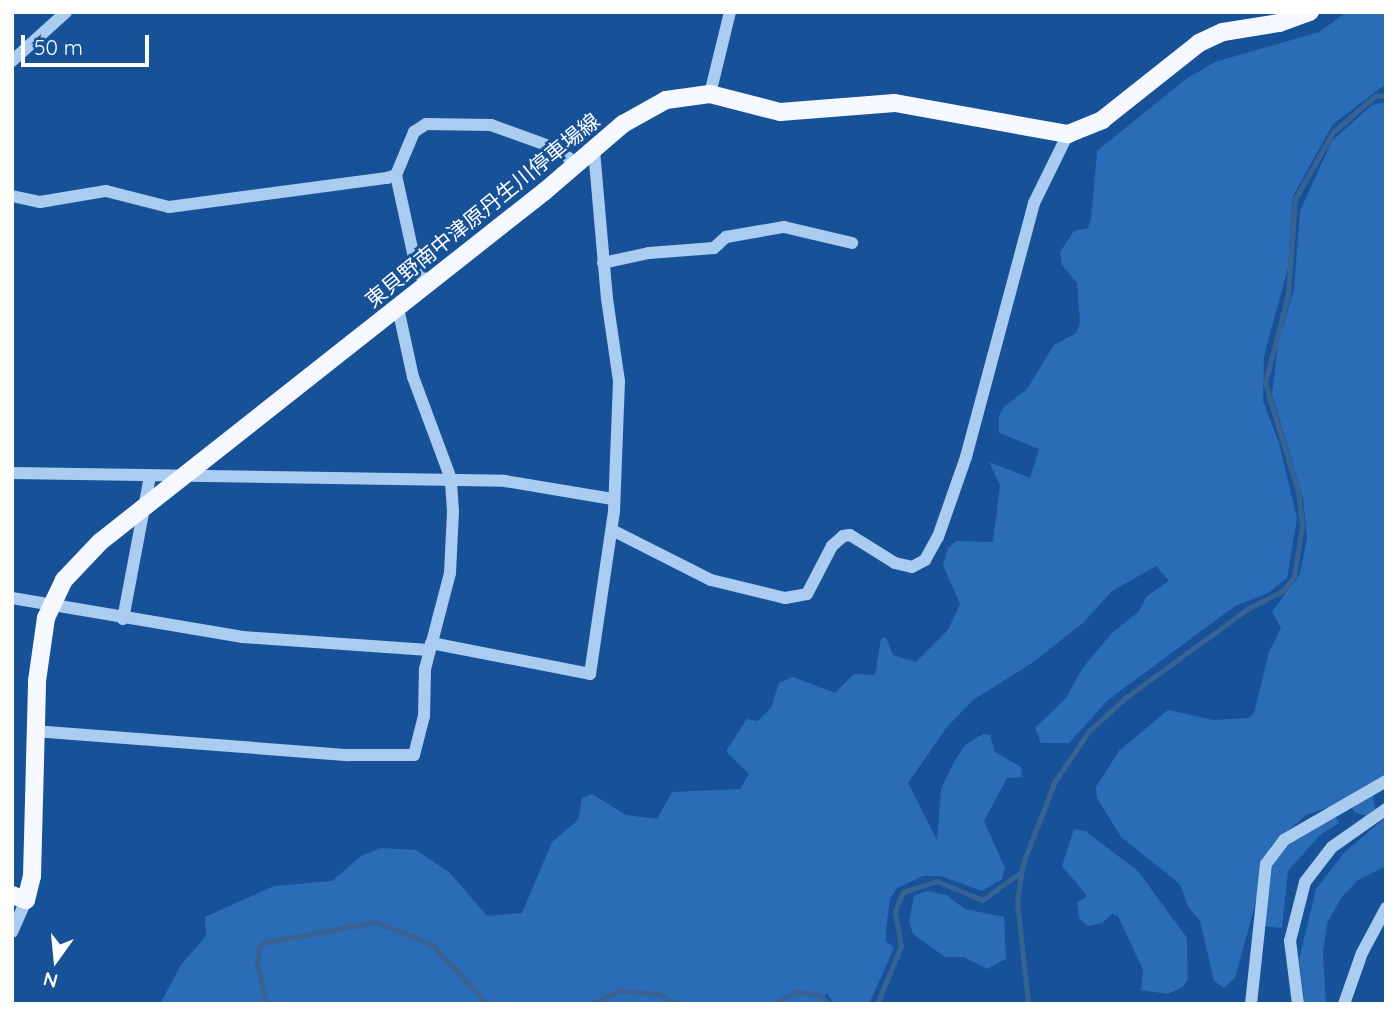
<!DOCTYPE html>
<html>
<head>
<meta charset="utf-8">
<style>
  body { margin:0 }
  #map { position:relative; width:1398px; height:1016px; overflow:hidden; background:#175298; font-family:Quicksand,"Noto Sans JP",sans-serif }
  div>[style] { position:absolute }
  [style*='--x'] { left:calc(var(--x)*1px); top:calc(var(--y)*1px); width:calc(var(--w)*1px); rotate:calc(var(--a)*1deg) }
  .green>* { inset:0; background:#2b6cb6 }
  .stream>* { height:5px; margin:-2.5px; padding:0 2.5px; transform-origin:2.5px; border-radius:2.5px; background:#376294 }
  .minor>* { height:12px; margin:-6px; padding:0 6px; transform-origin:6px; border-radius:6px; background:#abccf1 }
  .major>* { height:18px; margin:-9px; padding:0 9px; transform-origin:9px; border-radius:9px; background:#f5f9ff }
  span { translate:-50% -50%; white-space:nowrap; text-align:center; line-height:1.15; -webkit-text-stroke:6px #175298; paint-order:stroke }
  .street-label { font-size:21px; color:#fff }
  .frame { position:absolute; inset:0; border:14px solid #fff; pointer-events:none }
  .north { position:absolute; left:21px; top:925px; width:70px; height:70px; -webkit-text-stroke:5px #175298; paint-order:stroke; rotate:195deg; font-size:19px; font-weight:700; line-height:28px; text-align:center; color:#fff }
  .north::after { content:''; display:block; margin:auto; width:24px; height:32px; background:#fff; clip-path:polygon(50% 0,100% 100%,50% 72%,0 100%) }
  .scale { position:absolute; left:21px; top:35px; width:128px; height:32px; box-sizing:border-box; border:4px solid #fff; border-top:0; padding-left:9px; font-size:21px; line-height:24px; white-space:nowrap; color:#fff; -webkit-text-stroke:5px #175298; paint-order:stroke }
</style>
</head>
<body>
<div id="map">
  <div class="green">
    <div style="clip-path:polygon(1347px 12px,1386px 12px,1386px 84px,1333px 124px,1293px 196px,1288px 268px,1264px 356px,1263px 401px,1279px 443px,1297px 518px,1287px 578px,1268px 593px,1235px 606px,1108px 700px,1069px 743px,1041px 743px,1035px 728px,1066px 698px,1082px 669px,1111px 634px,1139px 611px,1147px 596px,1169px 581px,1156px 566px,1112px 591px,1083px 623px,1032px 663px,973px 700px,947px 727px,908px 783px,937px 840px,941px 789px,954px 762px,965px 745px,983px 734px,990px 735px,995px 752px,1021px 767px,1022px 777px,1007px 778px,984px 821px,1005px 868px,1002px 879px,982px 891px,941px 876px,923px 876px,897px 888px,890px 899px,886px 929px,886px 941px,894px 948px,869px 1004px,835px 1004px,826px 993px,823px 1004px,160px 1004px,181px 965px,206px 936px,205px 917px,274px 886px,332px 881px,361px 856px,381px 848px,416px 850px,450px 873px,487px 916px,522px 913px,552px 842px,578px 820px,582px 798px,592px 794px,626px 815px,657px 819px,672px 792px,740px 789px,749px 774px,726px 751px,747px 719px,758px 721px,771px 708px,779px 683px,793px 677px,835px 693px,854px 674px,875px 675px,881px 639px,886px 637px,893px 655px,916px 662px,948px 630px,960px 604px,943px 565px,948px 548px,956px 541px,993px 542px,1000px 485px,989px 462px,1030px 478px,1039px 449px,999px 433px,999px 416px,1004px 407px,1027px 389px,1054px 345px,1076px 333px,1080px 323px,1077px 283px,1062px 265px,1060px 252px,1074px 231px,1088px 228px,1091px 219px,1097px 151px,1186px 79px,1215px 62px,1319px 32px)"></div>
    <div style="clip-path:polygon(1386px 102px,1386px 775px,1339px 804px,1306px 815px,1271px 846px,1235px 978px,1224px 988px,1214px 981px,1200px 921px,1188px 907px,1180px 884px,1121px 837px,1097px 798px,1096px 787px,1119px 751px,1168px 710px,1213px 720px,1249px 718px,1254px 713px,1269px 652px,1281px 628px,1272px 612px,1300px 574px,1307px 538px,1303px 498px,1272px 394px,1278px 343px,1294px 290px,1300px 211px,1332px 141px,1372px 105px)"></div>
    <div style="clip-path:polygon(1373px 795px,1375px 809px,1367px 816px,1354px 812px,1352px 807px)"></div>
    <div style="clip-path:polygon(1335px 816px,1339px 823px,1320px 835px,1288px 871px,1282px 928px,1264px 926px,1273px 861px,1287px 845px)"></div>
    <div style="clip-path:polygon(1386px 817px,1386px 866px,1358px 880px,1342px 897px,1327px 923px,1323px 952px,1326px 1004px,1305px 1004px,1299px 960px,1316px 889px,1344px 853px)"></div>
    <div style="clip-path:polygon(1074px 829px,1085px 831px,1138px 871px,1187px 938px,1188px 979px,1183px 987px,1168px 994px,1141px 990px,1143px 970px,1118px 916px,1112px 914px,1102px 923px,1088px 926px,1079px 918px,1077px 903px,1087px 896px,1062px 866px)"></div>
    <div style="clip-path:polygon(927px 891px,946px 895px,965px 909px,1004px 917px,1006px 959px,987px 969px,964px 957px,945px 957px,913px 934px,909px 922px,914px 896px)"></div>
  </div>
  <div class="stream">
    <div style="--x:266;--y:1004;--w:43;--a:-102.1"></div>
    <div style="--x:257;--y:962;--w:15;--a:-82"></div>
    <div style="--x:259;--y:947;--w:8;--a:-40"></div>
    <div style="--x:265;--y:942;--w:113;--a:-10.2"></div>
    <div style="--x:376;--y:922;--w:59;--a:21.8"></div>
    <div style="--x:431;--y:944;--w:83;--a:46.5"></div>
    <div style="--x:591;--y:1004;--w:30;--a:-26"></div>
    <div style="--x:618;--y:991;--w:41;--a:4.2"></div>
    <div style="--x:659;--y:994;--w:21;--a:28"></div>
    <div style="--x:772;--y:1004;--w:28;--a:-26"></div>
    <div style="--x:797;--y:992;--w:21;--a:8"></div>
    <div style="--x:818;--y:995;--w:14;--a:39"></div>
    <div style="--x:877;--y:1004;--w:63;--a:-67.5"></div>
    <div style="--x:901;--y:946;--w:36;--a:-100"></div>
    <div style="--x:895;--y:911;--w:21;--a:-67"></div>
    <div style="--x:903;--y:892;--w:36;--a:-18"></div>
    <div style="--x:937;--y:881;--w:49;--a:22.9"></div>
    <div style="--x:982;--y:900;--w:47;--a:-35.4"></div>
    <div style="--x:1028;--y:1004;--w:104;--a:-96.1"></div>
    <div style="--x:1017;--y:901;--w:38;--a:-81"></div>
    <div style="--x:1023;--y:863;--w:88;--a:-68.7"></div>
    <div style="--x:1055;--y:781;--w:60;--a:-55.8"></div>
    <div style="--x:1089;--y:731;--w:49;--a:-42.5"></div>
    <div style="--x:1125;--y:698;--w:153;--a:-36"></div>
    <div style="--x:1249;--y:608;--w:38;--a:-27"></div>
    <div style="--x:1283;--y:591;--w:19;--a:-54"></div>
    <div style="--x:1294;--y:576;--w:51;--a:-80.9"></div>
    <div style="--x:1302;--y:526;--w:31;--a:-96"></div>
    <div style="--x:1299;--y:495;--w:117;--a:-106.9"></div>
    <div style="--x:1265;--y:383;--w:91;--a:-75.4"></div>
    <div style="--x:1288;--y:295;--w:96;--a:-85.8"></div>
    <div style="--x:1295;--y:199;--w:77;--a:-60.4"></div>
    <div style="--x:1333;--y:132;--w:55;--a:-40.6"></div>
    <div style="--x:1375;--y:96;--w:11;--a:-5"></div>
  </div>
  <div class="minor">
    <div style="--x:12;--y:61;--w:73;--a:-42.2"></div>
    <div style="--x:710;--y:94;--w:84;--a:-76.3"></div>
    <div style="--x:396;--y:175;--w:98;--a:77.7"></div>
    <div style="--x:417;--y:271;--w:17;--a:50"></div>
    <div style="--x:12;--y:196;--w:29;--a:12"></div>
    <div style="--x:40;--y:202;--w:67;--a:-9.5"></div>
    <div style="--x:106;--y:191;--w:65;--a:14.3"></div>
    <div style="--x:169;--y:207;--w:220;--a:-7.6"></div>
    <div style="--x:387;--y:178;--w:9;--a:-18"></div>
    <div style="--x:396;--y:175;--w:47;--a:-67.3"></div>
    <div style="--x:414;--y:132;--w:14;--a:-34"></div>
    <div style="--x:426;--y:124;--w:65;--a:0.9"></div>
    <div style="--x:491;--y:125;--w:68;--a:19.8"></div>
    <div style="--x:555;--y:148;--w:27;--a:36"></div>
    <div style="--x:603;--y:263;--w:47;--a:-12.3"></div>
    <div style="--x:649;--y:253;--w:65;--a:-4.4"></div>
    <div style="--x:714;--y:248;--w:16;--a:-43"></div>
    <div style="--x:726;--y:237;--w:59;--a:-9.8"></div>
    <div style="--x:784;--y:227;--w:70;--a:13.2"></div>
    <div style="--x:12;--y:473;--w:493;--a:0.9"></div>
    <div style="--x:505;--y:481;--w:109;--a:9.5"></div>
    <div style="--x:612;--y:530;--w:111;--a:26.8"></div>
    <div style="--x:711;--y:580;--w:76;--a:13.7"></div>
    <div style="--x:785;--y:598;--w:22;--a:-10"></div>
    <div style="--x:807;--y:594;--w:54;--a:-62.5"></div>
    <div style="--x:832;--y:546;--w:15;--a:-42"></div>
    <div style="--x:843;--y:536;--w:7;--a:-8"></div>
    <div style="--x:850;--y:535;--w:53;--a:31.9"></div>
    <div style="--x:895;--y:563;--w:17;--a:13"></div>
    <div style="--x:912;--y:567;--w:15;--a:-28"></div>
    <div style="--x:925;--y:560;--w:26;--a:-61"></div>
    <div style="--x:938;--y:537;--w:85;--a:-70.7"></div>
    <div style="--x:966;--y:457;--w:263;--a:-75"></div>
    <div style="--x:1034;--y:203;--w:77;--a:-63.8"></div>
    <div style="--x:12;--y:598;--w:234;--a:9.6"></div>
    <div style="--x:243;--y:637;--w:186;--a:4"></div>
    <div style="--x:123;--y:619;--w:146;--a:-79.3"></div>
    <div style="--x:431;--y:643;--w:162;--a:11"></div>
    <div style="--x:590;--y:674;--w:165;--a:-81.6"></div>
    <div style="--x:614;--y:511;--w:130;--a:-87.8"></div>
    <div style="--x:619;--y:381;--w:83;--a:-98.3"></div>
    <div style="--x:607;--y:299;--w:150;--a:-95"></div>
    <div style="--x:34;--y:731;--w:315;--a:4.4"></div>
    <div style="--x:348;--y:755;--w:66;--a:0"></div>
    <div style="--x:414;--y:755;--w:40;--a:-75.6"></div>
    <div style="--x:424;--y:716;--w:47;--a:-88.8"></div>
    <div style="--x:425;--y:669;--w:99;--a:-75.4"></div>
    <div style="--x:450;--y:573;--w:62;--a:-87.2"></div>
    <div style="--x:453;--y:511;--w:32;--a:-94"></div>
    <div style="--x:451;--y:479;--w:109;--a:-110.4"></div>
    <div style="--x:413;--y:377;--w:71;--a:-102.3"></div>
    <div style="--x:12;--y:932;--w:35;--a:-66"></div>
    <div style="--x:1251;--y:1004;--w:141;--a:-83.9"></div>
    <div style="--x:1266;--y:864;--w:30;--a:-53"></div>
    <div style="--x:1284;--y:840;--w:118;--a:-30"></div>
    <div style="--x:1298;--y:1004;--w:64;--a:-97.2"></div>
    <div style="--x:1290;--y:941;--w:61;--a:-75.7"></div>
    <div style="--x:1305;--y:882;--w:44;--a:-52.4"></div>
    <div style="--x:1332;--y:847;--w:66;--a:-35.1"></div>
    <div style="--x:1344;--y:1004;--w:54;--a:-70.6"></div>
    <div style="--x:1362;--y:953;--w:51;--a:-61.9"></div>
  </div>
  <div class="major">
    <div style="--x:12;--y:895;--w:15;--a:20"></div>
    <div style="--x:26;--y:900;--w:25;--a:-76"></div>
    <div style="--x:32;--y:876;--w:195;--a:-88.5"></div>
    <div style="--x:37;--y:681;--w:64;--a:-81.9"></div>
    <div style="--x:46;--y:618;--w:42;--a:-64.7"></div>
    <div style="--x:64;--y:580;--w:52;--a:-46.5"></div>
    <div style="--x:100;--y:542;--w:567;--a:-38.27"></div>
    <div style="--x:545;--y:191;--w:103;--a:-40.7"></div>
    <div style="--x:623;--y:124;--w:49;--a:-29.2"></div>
    <div style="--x:666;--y:100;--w:44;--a:-7.8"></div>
    <div style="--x:710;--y:94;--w:72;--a:14.4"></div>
    <div style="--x:780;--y:112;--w:115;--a:-4.5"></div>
    <div style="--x:895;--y:103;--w:176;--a:10.2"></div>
    <div style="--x:1068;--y:134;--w:37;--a:-22"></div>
    <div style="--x:1102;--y:120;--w:124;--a:-38.4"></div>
    <div style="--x:1199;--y:43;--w:26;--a:-25"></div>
    <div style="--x:1223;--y:32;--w:57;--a:-9.1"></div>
    <div style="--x:1279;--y:23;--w:33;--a:-20"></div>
  </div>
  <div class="street-label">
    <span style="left:482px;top:210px;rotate:-39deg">東貝野南中津原丹生川停車場線</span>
  </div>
  <div class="frame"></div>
  <div class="north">N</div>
  <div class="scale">50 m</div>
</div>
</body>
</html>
